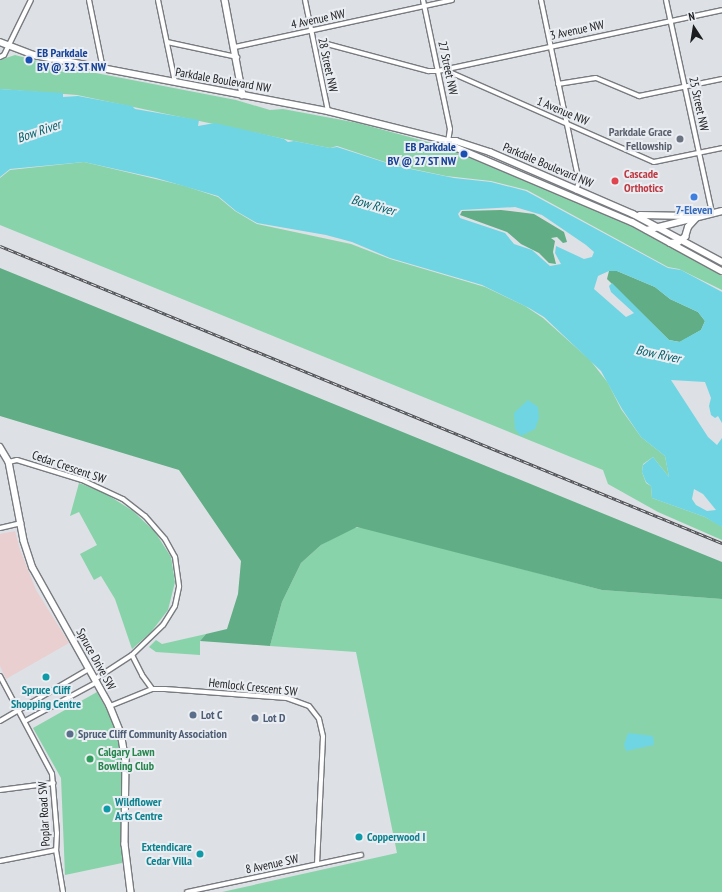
<!DOCTYPE html>
<html>
<head>
<meta charset="utf-8">
<style>
  body { margin:0 }
  #map { position:relative; width:722px; height:892px; overflow:hidden; background:#dde0e5; font-family:"PT Sans Narrow",sans-serif }
  div>[style] { position:absolute }
  [style*='--x'] { left:calc(var(--x)*1px); top:calc(var(--y)*1px); width:calc(var(--w)*1px); rotate:calc(var(--a)*1deg) }
  .education>* { inset:0; background:#e9cfcf }
  .green>* { inset:0; background:#88d3aa }
  .forest>* { inset:0; background:#61ad85 }
  .water>* { inset:0; background:#6fd5e3 }
  .roads { filter:drop-shadow(1px 0 #787b7f) drop-shadow(-1px 0 #787b7f) drop-shadow(0 1px #787b7f) drop-shadow(0 -1px #787b7f) }
  .street>* { height:4px; margin:-2px; padding:0 2px; transform-origin:2px; border-radius:2px; background:#fff }
  .secondary>* { height:5.5px; margin:-2.75px; padding:0 2.75px; transform-origin:2.75px; border-radius:2.75px; background:#fff }
  .rail>* { height:3px; margin-top:-1.5px; transform-origin:0; background:repeating-linear-gradient(90deg,#eaedf2 0 4.5px,#4b4c4f 0 9px); box-sizing:border-box; border-block:1px solid #4b4c4f }
  .dots>* { width:11px; height:11px; translate:-50% -50%; box-sizing:border-box; border:2px solid #eaedf2; border-radius:50% }
  span { translate:-50% -50%; white-space:nowrap; text-align:center; line-height:1.15; -webkit-text-stroke:4px #eaedf2; paint-order:stroke }
  .street-label { font-size:12px; color:#1b1c1e }
  .transit-label { font-size:12px; color:#164399; font-weight:700 }
  .left { translate:0 -50%; text-align:left }
  .right { translate:-100% -50%; text-align:right }
  .worship-label { font-size:12px; color:#5b616d; font-weight:700 }
  .health-label { font-size:12px; color:#be3a42; font-weight:700 }
  .shop-label { font-size:12px; color:#366cbe; font-weight:700 }
  .culture-label { font-size:12px; color:#0d838f; font-weight:700 }
  .service-label { font-size:12px; color:#4e5e75; font-weight:700 }
  .leisure-label { font-size:12px; color:#27864d; font-weight:700 }
  .water-label { font-size:13px; color:#03616b; font-style:italic }
  .north { position:absolute; left:674px; top:8px; width:40px; height:40px; -webkit-text-stroke:3px #eaedf2; paint-order:stroke; rotate:348deg; font-size:11px; font-weight:700; line-height:16px; text-align:center; color:#1b1c1e }
  .north::after { content:''; display:block; margin:auto; width:14px; height:18px; background:#1b1c1e; clip-path:polygon(50% 0,100% 100%,50% 72%,0 100%) }
</style>
</head>
<body>
<div id="map">
  <div class="education">
    <div style="clip-path:polygon(15px 531px,20px 550px,36px 590px,69px 643px,6px 679px,0 666px,0 534px)"></div>
  </div>
  <div class="green">
    <div style="clip-path:polygon(15px 55px,49px 64px,236px 100px,270px 110px,283px 109px,358px 123px,439px 145px,639px 229px,722px 276px,722px 290px,679px 269px,668px 267px,527px 190px,491px 181px,446px 176px,394px 165px,337px 146px,330px 148px,294px 141px,77px 95px,0 89px,0 60px)"></div>
    <div style="clip-path:polygon(84px 162px,185px 186px,218px 197px,235px 211px,257px 224px,351px 244px,390px 259px,485px 287px,525px 306px,543px 318px,590px 360px,608px 383px,621px 409px,641px 437px,665px 456px,669px 477px,653px 457px,643px 464px,642px 472px,646px 483px,651px 486px,652px 498px,705px 517px,720px 525px,722px 527px,722px 540px,658px 512px,608px 484px,603px 470px,0 225px,0 178px,10px 170px)"></div>
    <div style="clip-path:polygon(79px 483px,103px 492px,133px 511px,155px 532px,171px 557px,175px 582px,168px 610px,151px 632px,132px 649px,115px 599px,101px 576px,94px 580px,80px 554px,97px 545px,79px 512px,70px 516px)"></div>
    <div style="clip-path:polygon(363px 527px,602px 590px,722px 599px,722px 892px,222px 892px,397px 853px,356px 652px,270px 646px,282px 602px,301px 563px,321px 545px,352px 528px)"></div>
    <div style="clip-path:polygon(206px 634px,200px 641px,200px 655px,156px 652px,149px 647px,156px 640px,162px 644px)"></div>
    <div style="clip-path:polygon(97px 692px,114px 723px,121px 755px,122px 863px,65px 875px,61px 778px,33px 728px)"></div>
  </div>
  <div class="forest">
    <div style="clip-path:polygon(501px 210px,534px 214px,564px 232px,567px 242px,563px 243px,557px 237px,551px 238px,555px 241px,553px 252px,556px 264px,549px 263px,539px 253px,521px 244px,507px 232px,460px 215px,462px 211px)"></div>
    <div style="clip-path:polygon(0 268px,722px 562px,722px 599px,602px 590px,357px 527px,321px 545px,301px 563px,282px 602px,270px 646px,200px 641px,206px 634px,227px 629px,238px 594px,241px 561px,179px 470px,0 416px)"></div>
    <div style="clip-path:polygon(609px 271px,617px 271px,655px 287px,670px 299px,698px 312px,705px 321px,701px 330px,680px 342px,669px 340px,607px 279px)"></div>
  </div>
  <div class="water">
    <div style="clip-path:polygon(evenodd,0 89px,63px 93px,63px 97px,78px 96px,132px 106px,135px 109px,199px 120px,198px 126px,215px 123px,284px 139px,288px 142px,294px 141px,330px 148px,337px 147px,396px 166px,454px 178px,491px 182px,526px 191px,668px 268px,681px 270px,722px 292px,722px 423px,718px 416px,715px 418px,711px 415px,709px 406px,711px 398px,705px 382px,671px 380px,708px 437px,717px 445px,722px 438px,722px 527px,705px 517px,652px 498px,651px 486px,646px 482px,642px 472px,643px 465px,653px 457px,669px 477px,665px 456px,641px 437px,622px 409px,601px 371px,544px 317px,529px 308px,482px 285px,390px 258px,352px 242px,326px 235px,257px 223px,236px 211px,218px 196px,156px 178px,84px 162px,10px 169px,0 177px,0 89px,515px 207px,542px 215px,586px 245px,594px 252px,592px 257px,584px 259px,556px 246px,555px 253px,561px 264px,550px 266px,532px 250px,514px 244px,505px 233px,460px 218px,458px 214px,461px 210px,515px 207px,0 89px,609px 271px,617px 271px,655px 287px,670px 299px,698px 312px,705px 321px,701px 330px,679px 342px,669px 340px,612px 283px,609px 286px,611px 292px,634px 313px,626px 317px,594px 289px,598px 276px,609px 271px,0 89px,694px 489px,703px 494px,716px 510px,707px 511px,696px 505px,692px 499px,694px 489px)"></div>
    <div style="clip-path:polygon(528px 400px,538px 407px,539px 418px,535px 429px,521px 436px,515px 429px,514px 413px)"></div>
    <div style="clip-path:polygon(628px 733px,653px 736px,654px 745px,626px 751px,624px 745px)"></div>
  </div>
  <div class="roads">
    <div class="street">
      <div style="--x:89;--y:0;--w:70;--a:78.5"></div>
      <div style="--x:158;--y:0;--w:84;--a:78.3"></div>
      <div style="--x:305;--y:0;--w:113;--a:78.3"></div>
      <div style="--x:423;--y:0;--w:132;--a:78.2"></div>
      <div style="--x:450;--y:129;--w:12;--a:99"></div>
      <div style="--x:541;--y:0;--w:186;--a:78.2"></div>
      <div style="--x:579;--y:182;--w:9;--a:111"></div>
      <div style="--x:666;--y:0;--w:218;--a:77.8"></div>
      <div style="--x:167;--y:42;--w:72;--a:12.1"></div>
      <div style="--x:327;--y:44;--w:105;--a:15"></div>
      <div style="--x:428;--y:71;--w:10;--a:0"></div>
      <div style="--x:438;--y:71;--w:290;--a:-12.1"></div>
      <div style="--x:235;--y:47;--w:222;--a:-12.2"></div>
      <div style="--x:0;--y:57;--w:4;--a:-27"></div>
      <div style="--x:4;--y:55;--w:61;--a:-63.9"></div>
      <div style="--x:445;--y:70;--w:228;--a:23.8"></div>
      <div style="--x:654;--y:162;--w:69;--a:-11.6"></div>
      <div style="--x:558;--y:84;--w:38;--a:-9"></div>
      <div style="--x:596;--y:78;--w:47;--a:22.7"></div>
      <div style="--x:639;--y:96;--w:85;--a:-11.6"></div>
      <div style="--x:9;--y:462;--w:8;--a:-14"></div>
      <div style="--x:17;--y:460;--w:68;--a:17.1"></div>
      <div style="--x:82;--y:480;--w:45;--a:24.9"></div>
      <div style="--x:123;--y:499;--w:28;--a:38"></div>
      <div style="--x:145;--y:516;--w:30;--a:49"></div>
      <div style="--x:165;--y:539;--w:21;--a:61"></div>
      <div style="--x:175;--y:557;--w:30;--a:82"></div>
      <div style="--x:179;--y:587;--w:19;--a:102"></div>
      <div style="--x:175;--y:606;--w:22;--a:122"></div>
      <div style="--x:163;--y:625;--w:43;--a:135.9"></div>
      <div style="--x:132;--y:655;--w:44;--a:147"></div>
      <div style="--x:0;--y:528;--w:22;--a:-13"></div>
      <div style="--x:132;--y:655;--w:22;--a:63"></div>
      <div style="--x:142;--y:675;--w:17;--a:54"></div>
      <div style="--x:0;--y:676;--w:111;--a:62"></div>
      <div style="--x:52;--y:774;--w:59;--a:85.2"></div>
      <div style="--x:57;--y:833;--w:17;--a:93"></div>
      <div style="--x:56;--y:850;--w:43;--a:80.5"></div>
      <div style="--x:110;--y:706;--w:45;--a:-22"></div>
      <div style="--x:152;--y:689;--w:13;--a:0"></div>
      <div style="--x:165;--y:689;--w:122;--a:4.2"></div>
      <div style="--x:287;--y:698;--w:23;--a:20"></div>
      <div style="--x:309;--y:706;--w:16;--a:52"></div>
      <div style="--x:319;--y:719;--w:18;--a:77"></div>
      <div style="--x:323;--y:737;--w:127;--a:92.7"></div>
      <div style="--x:0;--y:721;--w:103;--a:-30.3"></div>
      <div style="--x:25;--y:721;--w:82;--a:-28.4"></div>
      <div style="--x:0;--y:790;--w:54;--a:-7.4"></div>
      <div style="--x:0;--y:861;--w:57;--a:-11.1"></div>
      <div style="--x:187;--y:892;--w:178;--a:-12"></div>
    </div>
    <div class="secondary">
      <div style="--x:225;--y:0;--w:97;--a:79.3"></div>
      <div style="--x:0;--y:42;--w:36;--a:21"></div>
      <div style="--x:34;--y:55;--w:299;--a:10.8"></div>
      <div style="--x:328;--y:111;--w:124;--a:14"></div>
      <div style="--x:448;--y:141;--w:8;--a:0"></div>
      <div style="--x:456;--y:141;--w:36;--a:18"></div>
      <div style="--x:490;--y:152;--w:156;--a:23.4"></div>
      <div style="--x:633;--y:214;--w:101;--a:28.3"></div>
      <div style="--x:448;--y:141;--w:9;--a:41"></div>
      <div style="--x:455;--y:147;--w:192;--a:23"></div>
      <div style="--x:632;--y:222;--w:102;--a:28.6"></div>
      <div style="--x:640;--y:215;--w:49;--a:1.2"></div>
      <div style="--x:647;--y:230;--w:77;--a:-14.2"></div>
      <div style="--x:670;--y:243;--w:8;--a:-7"></div>
      <div style="--x:678;--y:242;--w:9;--a:-36"></div>
      <div style="--x:685;--y:237;--w:10;--a:-73"></div>
      <div style="--x:688;--y:227;--w:13;--a:-48"></div>
      <div style="--x:0;--y:447;--w:17;--a:59"></div>
      <div style="--x:9;--y:462;--w:80;--a:79.2"></div>
      <div style="--x:24;--y:541;--w:28;--a:72"></div>
      <div style="--x:33;--y:568;--w:158;--a:60.8"></div>
      <div style="--x:110;--y:706;--w:29;--a:68"></div>
      <div style="--x:121;--y:733;--w:27;--a:80"></div>
      <div style="--x:126;--y:760;--w:84;--a:90.7"></div>
      <div style="--x:125;--y:844;--w:48;--a:82.9"></div>
    </div>
  </div>
  <div class="rail">
    <div style="--x:0;--y:246;--w:781;--a:22.36"></div>
  </div>
  <div class="dots">
    <div style="left:29px;top:60px;background:#1a4fb4"></div>
    <div style="left:680px;top:139px;background:#6b7280"></div>
    <div style="left:464px;top:154px;background:#1a4fb4"></div>
    <div style="left:615px;top:181px;background:#e0444e"></div>
    <div style="left:694px;top:197px;background:#3f7fe0"></div>
    <div style="left:46px;top:677px;background:#0f9aa8"></div>
    <div style="left:193px;top:715px;background:#5c6f8a"></div>
    <div style="left:255px;top:718px;background:#5c6f8a"></div>
    <div style="left:70px;top:734px;background:#5c6f8a"></div>
    <div style="left:90px;top:759px;background:#2e9e5b"></div>
    <div style="left:107px;top:809px;background:#0f9aa8"></div>
    <div style="left:359px;top:837px;background:#0f9aa8"></div>
    <div style="left:200px;top:854px;background:#0f9aa8"></div>
  </div>
  <div class="street-label">
    <span style="left:318px;top:19px;rotate:-12deg">4 Avenue NW</span>
    <span style="left:577px;top:30px;rotate:-12deg">3 Avenue NW</span>
    <span style="left:328px;top:65px;rotate:78deg">28 Street NW</span>
    <span style="left:448px;top:68px;rotate:78deg">27 Street NW</span>
    <span style="left:223px;top:80px;rotate:10deg">Parkdale Boulevard NW</span>
    <span style="left:699px;top:104px;rotate:78deg">25 Street NW</span>
    <span style="left:563px;top:111px;rotate:23deg">1 Avenue NW</span>
    <span style="left:548px;top:165px;rotate:23deg">Parkdale Boulevard NW</span>
    <span style="left:69px;top:467px;rotate:19deg">Cedar Crescent SW</span>
    <span style="left:96px;top:659px;rotate:61deg">Spruce Drive SW</span>
    <span style="left:253px;top:687px;rotate:6deg">Hemlock Crescent SW</span>
    <span style="left:44px;top:814px;rotate:-93deg">Poplar Road SW</span>
    <span style="left:272px;top:864px;rotate:-12deg">8 Avenue SW</span>
  </div>
  <div class="transit-label">
    <span class="left" style="left:37px;top:60px">EB Parkdale<br>BV @ 32 ST NW</span>
    <span class="right" style="left:456px;top:154px">EB Parkdale<br>BV @ 27 ST NW</span>
  </div>
  <div class="worship-label">
    <span class="right" style="left:672px;top:139px">Parkdale Grace<br>Fellowship</span>
  </div>
  <div class="health-label">
    <span class="left" style="left:624px;top:181px">Cascade<br>Orthotics</span>
  </div>
  <div class="shop-label">
    <span style="left:694px;top:210px">7-Eleven</span>
  </div>
  <div class="culture-label">
    <span style="left:46px;top:697px">Spruce Cliff<br>Shopping Centre</span>
    <span class="left" style="left:115px;top:809px">Wildflower<br>Arts Centre</span>
    <span class="left" style="left:367px;top:837px">Copperwood I</span>
    <span class="right" style="left:192px;top:854px">Extendicare<br>Cedar Villa</span>
  </div>
  <div class="service-label">
    <span class="left" style="left:201px;top:715px">Lot C</span>
    <span class="left" style="left:263px;top:718px">Lot D</span>
    <span class="left" style="left:78px;top:734px">Spruce Cliff Community Association</span>
  </div>
  <div class="leisure-label">
    <span class="left" style="left:98px;top:759px">Calgary Lawn<br>Bowling Club</span>
  </div>
  <div class="water-label">
    <span style="left:39px;top:132px;rotate:-19deg">Bow River</span>
    <span style="left:373px;top:206px;rotate:16deg">Bow River</span>
    <span style="left:658px;top:355px;rotate:12deg">Bow River</span>
  </div>
  <div class="north">N</div>
</div>
</body>
</html>
